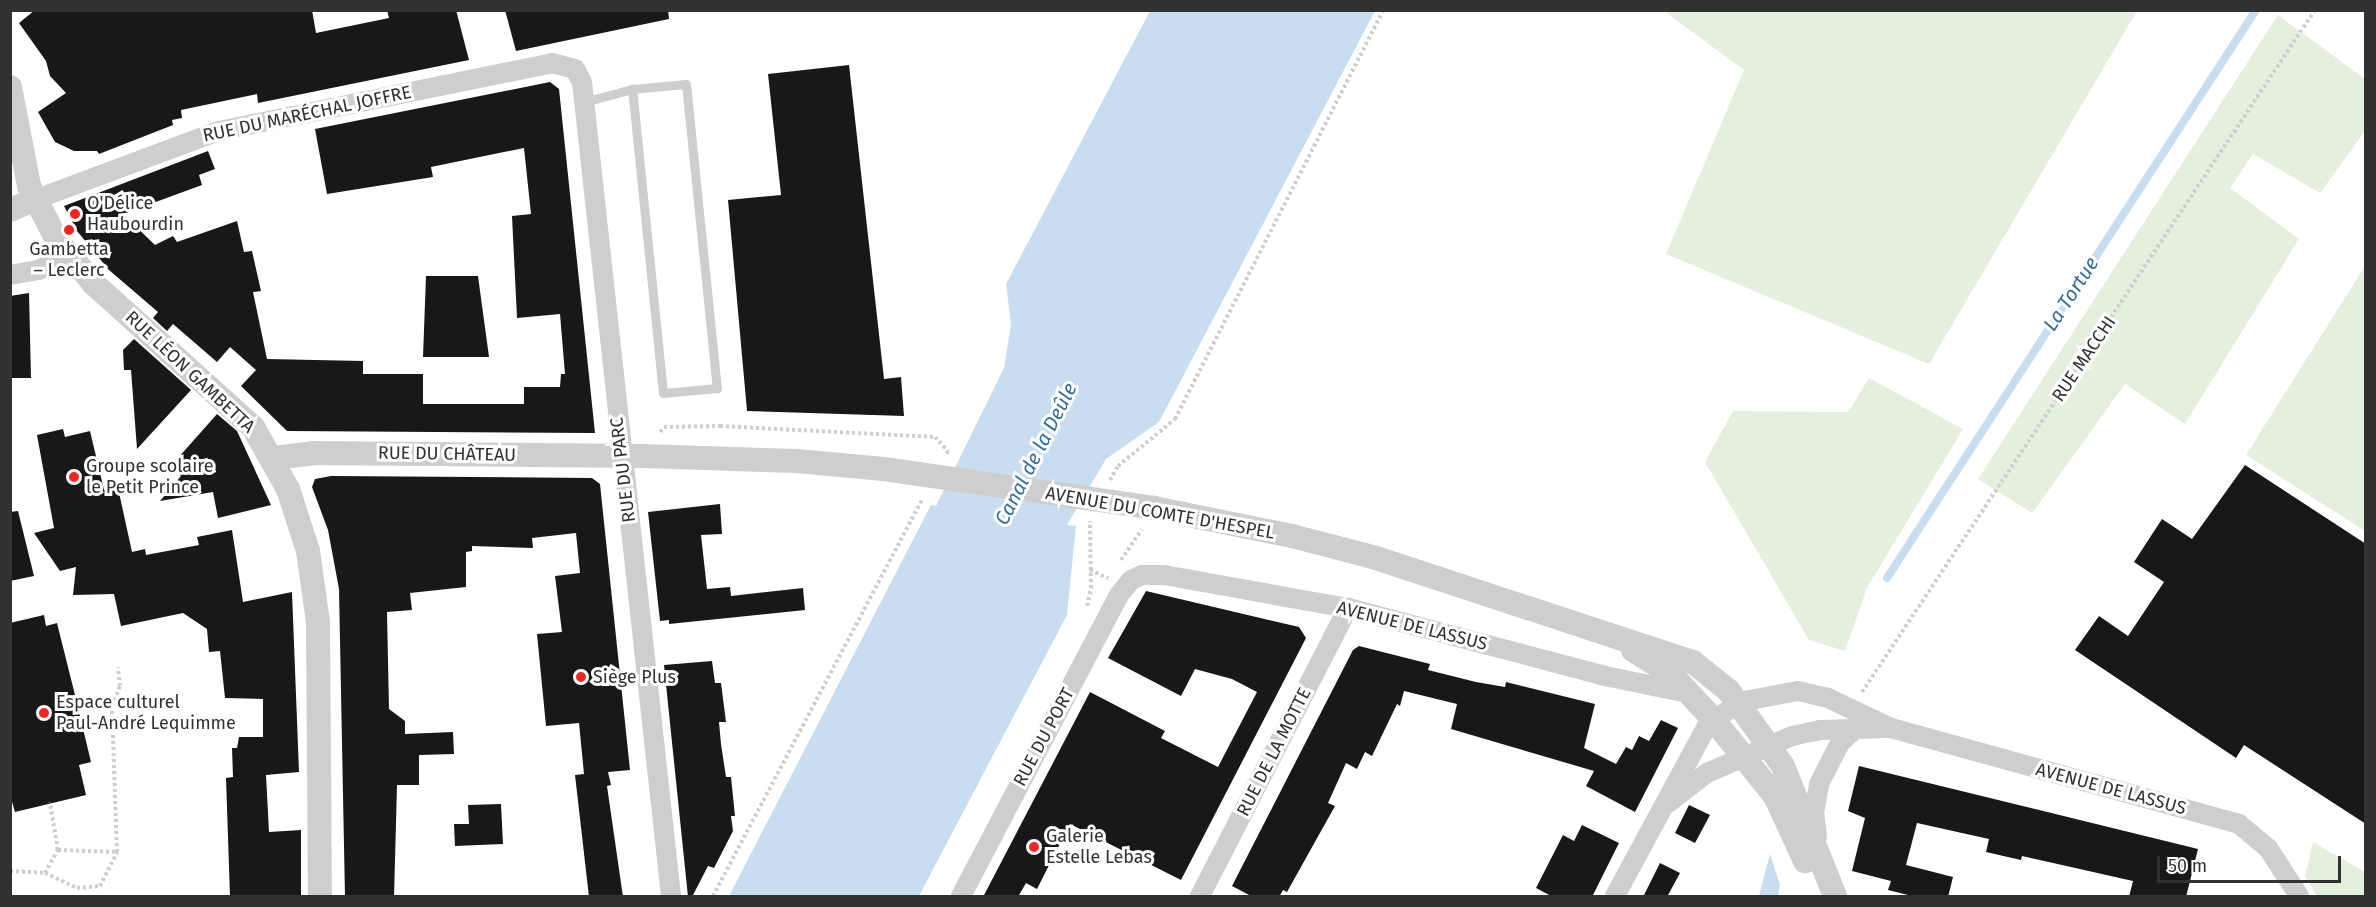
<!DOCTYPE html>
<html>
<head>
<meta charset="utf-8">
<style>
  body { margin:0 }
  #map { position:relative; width:2376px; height:907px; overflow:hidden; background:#fff; font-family:"Fira Sans",sans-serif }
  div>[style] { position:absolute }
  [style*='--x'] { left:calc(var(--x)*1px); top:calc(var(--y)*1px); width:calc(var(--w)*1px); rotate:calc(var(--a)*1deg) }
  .green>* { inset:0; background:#e5efde }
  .water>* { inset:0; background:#c8def0 }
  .stream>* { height:8px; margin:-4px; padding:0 4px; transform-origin:4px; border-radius:4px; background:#c8def0 }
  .building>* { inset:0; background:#181818 }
  .path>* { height:4px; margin-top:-2px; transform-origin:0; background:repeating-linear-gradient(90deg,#cecece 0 3px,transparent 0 6px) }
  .service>* { height:9px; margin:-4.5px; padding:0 4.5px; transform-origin:4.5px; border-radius:4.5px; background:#cecece }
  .minor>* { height:20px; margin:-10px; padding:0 10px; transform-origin:10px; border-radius:10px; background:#cecece }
  .tertiary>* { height:24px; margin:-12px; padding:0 12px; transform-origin:12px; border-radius:12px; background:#cecece }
  .tertiary-bridge>* { height:24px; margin:-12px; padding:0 12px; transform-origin:12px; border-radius:12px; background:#cecece }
  .dots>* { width:16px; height:16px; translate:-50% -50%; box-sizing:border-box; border:3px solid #fff; border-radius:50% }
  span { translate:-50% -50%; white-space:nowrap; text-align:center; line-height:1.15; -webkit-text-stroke:6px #fff; paint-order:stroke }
  .street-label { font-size:18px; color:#313131 }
  .poi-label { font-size:18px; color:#313131 }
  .left { translate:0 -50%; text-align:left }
  .water-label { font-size:20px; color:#356c9c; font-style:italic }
  .frame { position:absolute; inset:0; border:12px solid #313131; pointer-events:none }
  .scale { position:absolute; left:2157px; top:856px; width:184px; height:27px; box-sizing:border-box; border:3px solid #313131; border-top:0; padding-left:8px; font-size:18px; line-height:21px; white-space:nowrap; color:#313131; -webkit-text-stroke:4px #fff; paint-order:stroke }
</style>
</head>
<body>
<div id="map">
  <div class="green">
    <div style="clip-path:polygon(1664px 11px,2137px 11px,1929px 364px,1666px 254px,1744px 70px)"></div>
    <div style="clip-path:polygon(2278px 15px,2365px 79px,2365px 131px,2320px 193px,2253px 154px,2230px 188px,2299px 239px,2185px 424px,2125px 384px,2032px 513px,1978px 479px)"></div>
    <div style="clip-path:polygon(2365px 266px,2365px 531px,2246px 455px)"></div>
    <div style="clip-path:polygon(1869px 378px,1963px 429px,1867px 588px,1845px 651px,1809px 640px,1705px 462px,1733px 411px,1848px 412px)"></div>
    <div style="clip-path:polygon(2313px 842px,2365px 872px,2365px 896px,2317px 896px,2305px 876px)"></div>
  </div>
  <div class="water">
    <div style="clip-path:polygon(1150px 11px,1375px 11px,1159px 422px,1106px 459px,1067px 525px,1076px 526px,1067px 615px,919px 896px,729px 896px,931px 505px,936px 506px,1004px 368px,1011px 324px,1006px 284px)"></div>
    <div style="clip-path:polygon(1770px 854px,1780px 885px,1778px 896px,1759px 896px)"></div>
  </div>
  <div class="stream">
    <div style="--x:1887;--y:578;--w:677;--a:-56.99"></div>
  </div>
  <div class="building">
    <div style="clip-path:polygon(35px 10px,312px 10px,316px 33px,389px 18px,387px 10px,456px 10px,469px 60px,258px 103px,257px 94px,181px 110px,182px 118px,172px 120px,173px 125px,99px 154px,97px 151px,74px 151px,55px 142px,38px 112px,66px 93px,50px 76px,46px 61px,19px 23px)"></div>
    <div style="clip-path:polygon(505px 10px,668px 10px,669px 19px,516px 51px)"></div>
    <div style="clip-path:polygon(849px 65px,884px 379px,901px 377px,904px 416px,747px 411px,728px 200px,781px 195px,768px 74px)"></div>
    <div style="clip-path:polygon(550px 82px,559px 89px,595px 433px,287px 431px,241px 386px,256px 370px,230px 347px,217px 362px,173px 324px,167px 331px,153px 318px,158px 312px,109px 270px,77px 231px,64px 206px,208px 151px,215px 169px,199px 175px,202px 185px,123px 214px,155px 245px,173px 236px,177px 242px,237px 221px,244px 252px,252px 251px,261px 291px,253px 292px,267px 359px,363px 361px,363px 374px,423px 374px,423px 404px,524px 404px,524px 387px,560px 387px,561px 374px,565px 374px,560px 314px,517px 318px,512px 216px,531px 214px,524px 148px,431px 167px,433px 177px,327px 194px,315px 129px)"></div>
    <div style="clip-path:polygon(426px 276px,478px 276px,489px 357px,423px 357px)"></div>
    <div style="clip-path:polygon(29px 293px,31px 378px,10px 378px,10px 296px)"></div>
    <div style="clip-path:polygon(134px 339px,191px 390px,137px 449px,131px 370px,124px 370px,123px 350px)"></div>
    <div style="clip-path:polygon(217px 414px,237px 431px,271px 505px,218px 518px,213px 492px,160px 501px,181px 476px,170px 467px)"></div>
    <div style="clip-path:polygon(63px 429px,65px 437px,90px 431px,104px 490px,118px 488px,132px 552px,145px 549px,146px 555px,199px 545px,197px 537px,232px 530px,243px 602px,292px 592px,299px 772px,266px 775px,269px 832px,301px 830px,301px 897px,230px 897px,226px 778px,233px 777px,232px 748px,237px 748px,239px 737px,263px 737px,263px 699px,225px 698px,220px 651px,209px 652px,207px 629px,183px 613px,121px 626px,114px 594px,73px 595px,76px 567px,60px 571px,34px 533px,54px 528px,37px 435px)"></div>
    <div style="clip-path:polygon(2245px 465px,2366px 544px,2366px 824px,2244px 745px,2236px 758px,2075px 650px,2099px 616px,2128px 636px,2164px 582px,2134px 562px,2162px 519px,2192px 539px)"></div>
    <div style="clip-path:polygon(331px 476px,592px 478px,600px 484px,630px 770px,608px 772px,611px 785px,607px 786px,623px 897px,589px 897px,575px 775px,584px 774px,579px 723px,546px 726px,537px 634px,562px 632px,555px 576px,580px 573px,576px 533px,532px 538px,533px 548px,472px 546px,472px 551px,466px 552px,466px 587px,410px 593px,412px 610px,387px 612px,389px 709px,405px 721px,405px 734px,453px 732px,454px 754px,419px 755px,419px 785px,397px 785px,394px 897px,345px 897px,339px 589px,328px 530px,312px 487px,315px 479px)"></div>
    <div style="clip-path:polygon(720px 504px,722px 534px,701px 535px,707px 589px,730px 587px,731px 596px,803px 588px,805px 610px,669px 624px,669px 620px,660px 621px,648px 512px)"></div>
    <div style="clip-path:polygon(18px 511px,34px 576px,10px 581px,10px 512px)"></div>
    <div style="clip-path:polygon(1146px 591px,1299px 627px,1306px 638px,1181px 880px,1070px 824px,1037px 889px,1026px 883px,1018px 897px,983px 897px,1090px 692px,1165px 731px,1161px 738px,1218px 767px,1257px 692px,1232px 679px,1195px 669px,1181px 696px,1108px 658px)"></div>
    <div style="clip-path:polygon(44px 615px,46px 626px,57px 623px,74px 691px,91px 762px,79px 765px,86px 795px,15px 812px,10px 795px,10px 623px)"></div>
    <div style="clip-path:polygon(1359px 646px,1430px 664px,1428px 670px,1476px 682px,1505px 687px,1506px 682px,1595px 704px,1584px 748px,1616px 764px,1626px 747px,1632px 750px,1639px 736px,1649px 741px,1661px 720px,1678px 728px,1635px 812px,1586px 786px,1594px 771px,1451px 729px,1457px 704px,1404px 691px,1400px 706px,1397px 704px,1372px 756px,1365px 752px,1357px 769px,1346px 763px,1328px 803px,1335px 806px,1287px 892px,1283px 890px,1279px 897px,1253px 897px,1232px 886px,1353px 650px)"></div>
    <div style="clip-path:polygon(712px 661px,715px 683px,721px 683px,726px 722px,719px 722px,721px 744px,726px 777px,731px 777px,735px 816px,731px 816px,733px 831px,714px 868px,708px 866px,692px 897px,688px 897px,664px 665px)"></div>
    <div style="clip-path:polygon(1859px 766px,2198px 849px,2186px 897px,2129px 897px,2133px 881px,2022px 856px,2021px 860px,1986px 852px,1989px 839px,1917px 823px,1906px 865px,1953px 877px,1948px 897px,1916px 897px,1888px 890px,1891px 881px,1852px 871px,1865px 818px,1848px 811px)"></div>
    <div style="clip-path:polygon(501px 804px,503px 844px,455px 846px,454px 824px,469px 824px,468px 805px)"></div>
    <div style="clip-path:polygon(1689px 805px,1710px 815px,1695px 843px,1675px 833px)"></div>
    <div style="clip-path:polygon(1582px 825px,1619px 843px,1592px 897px,1553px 897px,1536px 888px,1563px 835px,1574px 841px)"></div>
    <div style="clip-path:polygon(1660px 863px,1680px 873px,1667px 897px,1643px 897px)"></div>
  </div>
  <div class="path">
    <div style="--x:660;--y:432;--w:6;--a:-51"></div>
    <div style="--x:664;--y:427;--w:56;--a:-1"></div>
    <div style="--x:720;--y:426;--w:215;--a:2.9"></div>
    <div style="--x:935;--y:437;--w:19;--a:47"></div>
    <div style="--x:948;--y:451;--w:4;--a:117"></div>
    <div style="--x:1110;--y:480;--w:16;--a:-60"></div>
    <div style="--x:1118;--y:466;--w:74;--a:-39.5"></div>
    <div style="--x:1175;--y:419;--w:459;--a:-63"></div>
    <div style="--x:1121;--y:560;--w:37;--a:-56"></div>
    <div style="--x:1090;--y:570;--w:20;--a:24"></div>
    <div style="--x:1087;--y:606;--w:18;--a:-77"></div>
    <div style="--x:1091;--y:588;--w:67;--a:-90.9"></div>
    <div style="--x:1862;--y:692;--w:819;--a:-56.41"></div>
    <div style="--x:58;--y:850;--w:59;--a:1.9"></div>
    <div style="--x:10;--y:871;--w:35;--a:3"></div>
    <div style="--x:45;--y:873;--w:35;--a:25"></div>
    <div style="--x:77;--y:888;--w:23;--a:-5"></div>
    <div style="--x:100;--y:886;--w:38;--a:-63"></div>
    <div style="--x:117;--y:852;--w:146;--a:-92"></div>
    <div style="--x:112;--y:706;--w:22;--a:-68"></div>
    <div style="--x:120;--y:686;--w:19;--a:-96"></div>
    <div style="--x:45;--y:873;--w:26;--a:-61"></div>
    <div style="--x:58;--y:850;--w:48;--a:-99.7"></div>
    <div style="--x:713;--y:896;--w:449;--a:-62.2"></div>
  </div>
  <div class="service">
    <div style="--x:584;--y:102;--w:50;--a:-15.2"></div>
    <div style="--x:632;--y:89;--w:54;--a:-5.3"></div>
    <div style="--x:686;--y:84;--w:306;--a:84.2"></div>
    <div style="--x:717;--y:388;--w:54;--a:174.7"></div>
    <div style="--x:663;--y:393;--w:306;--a:-95.8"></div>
  </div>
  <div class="minor">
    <div style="--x:34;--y:200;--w:197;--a:-20.5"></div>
    <div style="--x:219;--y:131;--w:340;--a:-11.5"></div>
    <div style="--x:552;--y:63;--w:24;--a:15"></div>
    <div style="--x:575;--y:69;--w:15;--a:62"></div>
    <div style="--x:582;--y:82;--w:819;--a:83.76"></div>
    <div style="--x:10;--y:275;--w:29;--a:-10"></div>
    <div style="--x:39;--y:270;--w:32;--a:-30"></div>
    <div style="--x:1668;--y:803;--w:49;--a:-37.6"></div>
    <div style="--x:1707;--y:773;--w:93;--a:-23.5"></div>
    <div style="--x:1792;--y:736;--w:29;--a:-12"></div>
    <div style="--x:1820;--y:730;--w:69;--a:-1.7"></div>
    <div style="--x:1817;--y:836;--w:23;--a:-97"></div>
    <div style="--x:1814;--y:813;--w:29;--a:-80"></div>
    <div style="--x:1819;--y:784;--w:46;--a:-62.9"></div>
    <div style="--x:1840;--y:743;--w:21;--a:-43"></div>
    <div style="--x:961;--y:896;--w:340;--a:-62.3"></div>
    <div style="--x:1119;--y:595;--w:19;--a:-51"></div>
    <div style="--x:1131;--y:580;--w:12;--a:-24"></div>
    <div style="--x:1142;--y:575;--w:22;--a:0"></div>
    <div style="--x:1164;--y:575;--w:187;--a:10.2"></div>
    <div style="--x:1348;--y:608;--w:271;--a:14.8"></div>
    <div style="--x:1610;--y:677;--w:84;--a:11.7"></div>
    <div style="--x:1200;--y:896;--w:324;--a:-62.8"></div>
    <div style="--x:1615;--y:896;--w:193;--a:-61.6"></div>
    <div style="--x:1707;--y:726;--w:40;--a:-37"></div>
    <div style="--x:1739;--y:702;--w:60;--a:-10.6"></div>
    <div style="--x:1798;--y:691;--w:31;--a:13"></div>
    <div style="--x:1828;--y:698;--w:70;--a:25.5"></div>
    <div style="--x:1891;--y:728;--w:361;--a:15.4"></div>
    <div style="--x:2239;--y:824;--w:38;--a:40"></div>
    <div style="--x:2268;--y:848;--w:57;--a:57.1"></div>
  </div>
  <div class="tertiary">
    <div style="--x:10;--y:87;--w:101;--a:79.1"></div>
    <div style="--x:29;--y:186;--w:61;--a:62.6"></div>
    <div style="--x:57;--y:240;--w:57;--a:49.9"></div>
    <div style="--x:94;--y:284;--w:214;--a:42"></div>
    <div style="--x:253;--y:427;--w:71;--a:60.6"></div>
    <div style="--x:288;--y:489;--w:65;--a:72.1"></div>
    <div style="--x:308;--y:551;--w:72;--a:82"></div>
    <div style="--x:318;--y:622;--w:274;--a:89.6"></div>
    <div style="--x:10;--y:210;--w:26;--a:-23"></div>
    <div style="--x:274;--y:458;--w:39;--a:-7"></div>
    <div style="--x:313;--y:453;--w:330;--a:0.5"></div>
    <div style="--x:643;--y:456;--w:154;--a:1.9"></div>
    <div style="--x:797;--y:461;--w:87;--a:5.3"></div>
    <div style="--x:1154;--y:508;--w:141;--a:11.5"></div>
    <div style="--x:1292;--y:536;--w:84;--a:14.5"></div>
    <div style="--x:1373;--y:557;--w:337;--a:18.2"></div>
    <div style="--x:1693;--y:662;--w:46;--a:38.9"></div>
    <div style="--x:1729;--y:691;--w:92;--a:54.2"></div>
    <div style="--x:1783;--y:766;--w:140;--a:68.2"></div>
    <div style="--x:1633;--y:650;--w:45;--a:32.3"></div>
    <div style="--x:1671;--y:674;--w:62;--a:47"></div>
    <div style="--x:1713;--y:719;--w:99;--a:51.2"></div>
    <div style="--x:1775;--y:796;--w:72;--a:65.2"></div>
  </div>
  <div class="tertiary-bridge">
    <div style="--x:884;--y:469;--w:273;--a:8.2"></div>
  </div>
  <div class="dots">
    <div style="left:75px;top:214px;background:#f72424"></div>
    <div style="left:69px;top:230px;background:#f72424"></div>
    <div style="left:74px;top:477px;background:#f72424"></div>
    <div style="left:581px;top:677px;background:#f72424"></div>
    <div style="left:44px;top:713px;background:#f72424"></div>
    <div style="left:1034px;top:847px;background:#f72424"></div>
  </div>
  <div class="street-label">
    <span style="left:307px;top:114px;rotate:-12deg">RUE DU MARÉCHAL JOFFRE</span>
    <span style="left:2084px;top:359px;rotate:-56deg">RUE MACCHI</span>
    <span style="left:190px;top:372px;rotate:43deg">RUE LÉON GAMBETTA</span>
    <span style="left:447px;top:454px;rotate:1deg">RUE DU CHÂTEAU</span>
    <span style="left:623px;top:470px;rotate:-97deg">RUE DU PARC</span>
    <span style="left:1160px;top:513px;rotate:10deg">AVENUE DU COMTE D'HESPEL</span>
    <span style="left:1412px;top:626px;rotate:14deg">AVENUE DE LASSUS</span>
    <span style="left:1044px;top:737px;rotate:-62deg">RUE DU PORT</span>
    <span style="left:1274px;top:752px;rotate:-63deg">RUE DE LA MOTTE</span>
    <span style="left:2111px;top:789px;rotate:15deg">AVENUE DE LASSUS</span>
  </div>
  <div class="poi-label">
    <span class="left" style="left:87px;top:214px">O'Délice<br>Haubourdin</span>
    <span style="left:69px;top:260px">Gambetta<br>– Leclerc</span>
    <span class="left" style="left:86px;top:477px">Groupe scolaire<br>le Petit Prince</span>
    <span class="left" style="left:593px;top:677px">Siège Plus</span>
    <span class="left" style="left:56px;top:713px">Espace culturel<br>Paul-André Lequimme</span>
    <span class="left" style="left:1046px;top:847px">Galerie<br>Estelle Lebas</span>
  </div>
  <div class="water-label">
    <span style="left:2071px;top:294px;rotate:-57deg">La Tortue</span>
    <span style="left:1036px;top:454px;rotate:-63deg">Canal de la Deûle</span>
  </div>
  <div class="frame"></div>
  <div class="scale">50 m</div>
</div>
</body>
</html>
